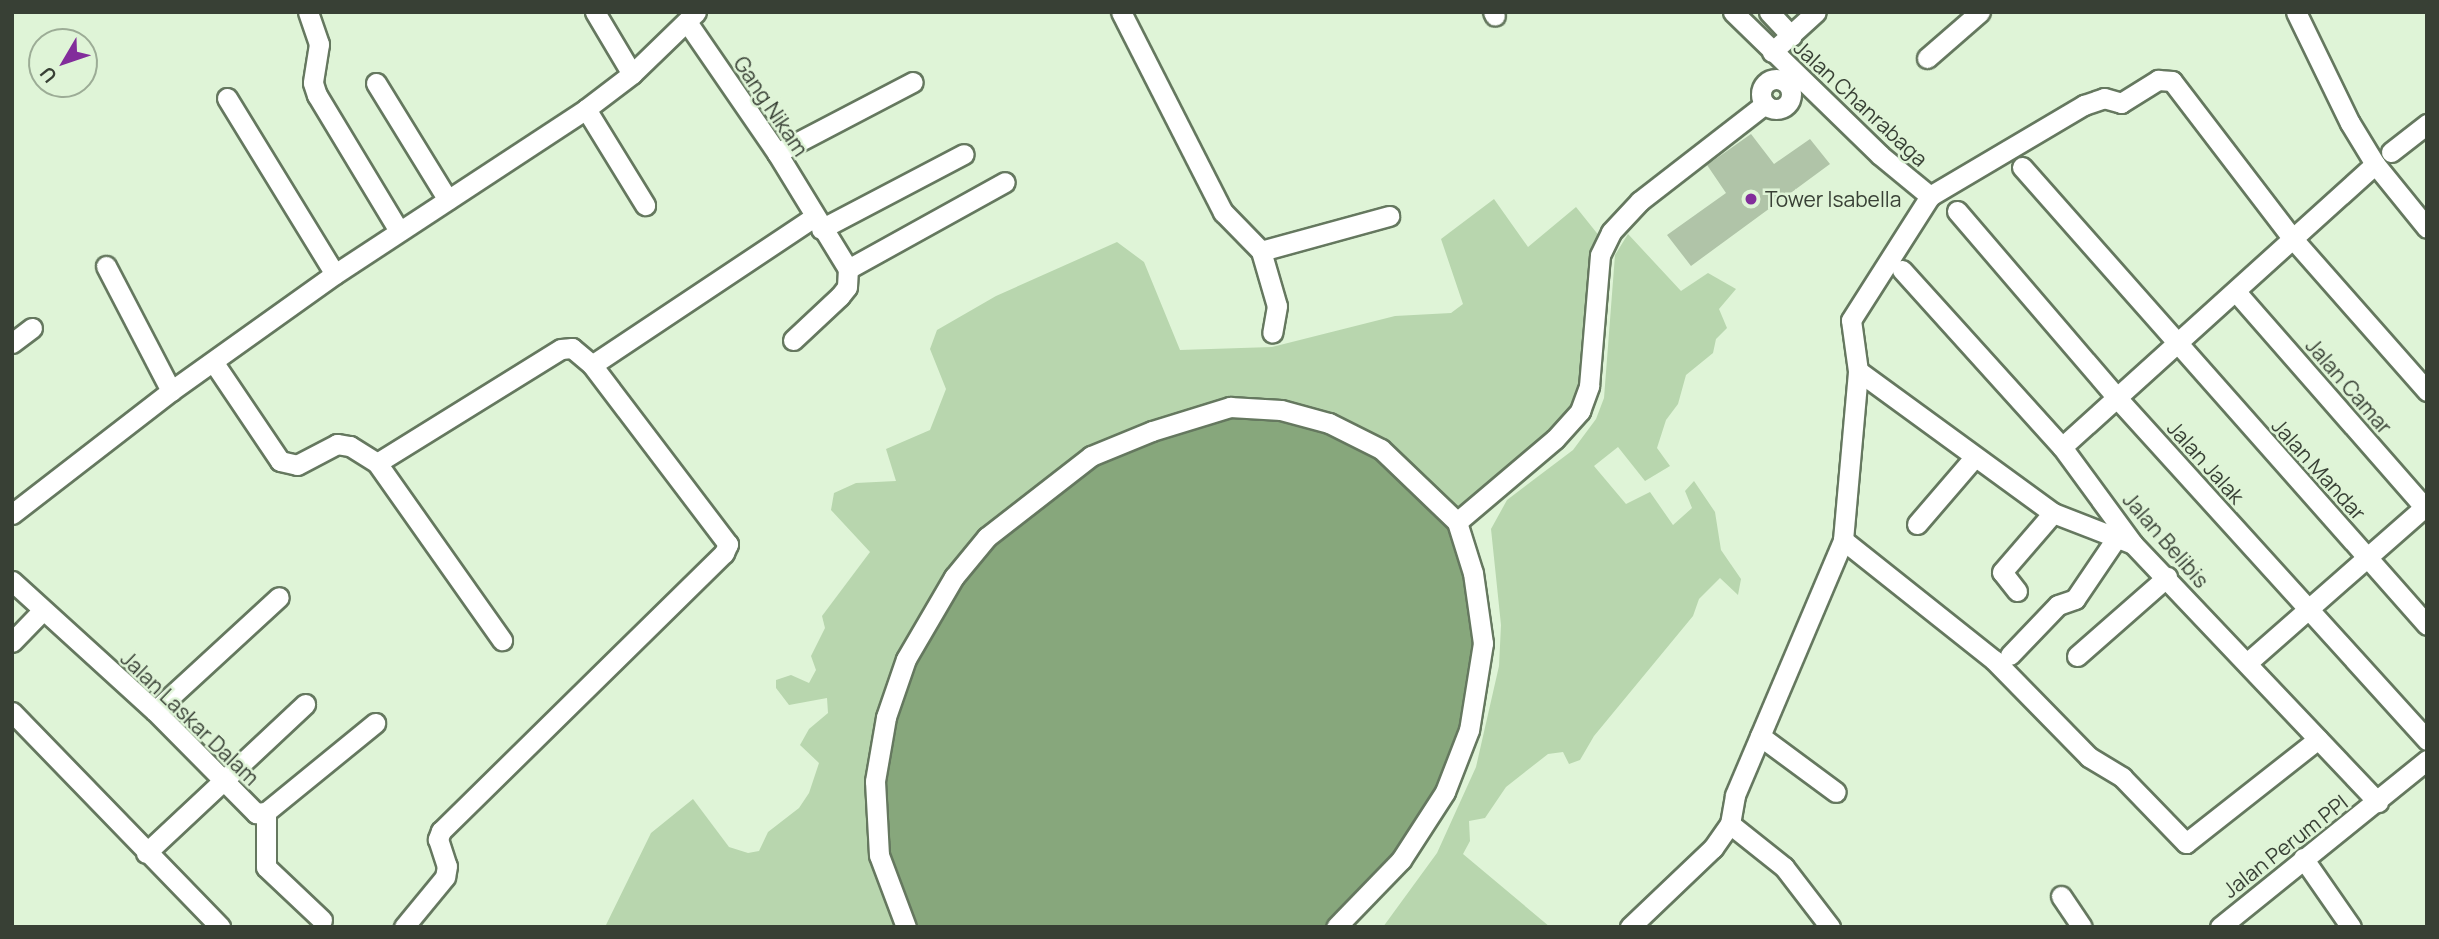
<!DOCTYPE html>
<html>
<head>
<meta charset="utf-8">
<style>
  body { margin:0 }
  #map { position:relative; width:2439px; height:939px; overflow:hidden; background:#dff4d7; font-family:Manrope,sans-serif }
  div>[style] { position:absolute }
  [style*='--x'] { left:calc(var(--x)*1px); top:calc(var(--y)*1px); width:calc(var(--w)*1px); rotate:calc(var(--a)*1deg) }
  .green>* { inset:0; background:#b8d6ae }
  .water>* { inset:0; background:#87a77c }
  .building>* { inset:0; background:#b0c4a8 }
  .roads { filter:drop-shadow(2px 0 #65785f) drop-shadow(-2px 0 #65785f) drop-shadow(0 2px #65785f) drop-shadow(0 -2px #65785f) }
  .minor>* { height:19px; margin:-9.5px; padding:0 9.5px; transform-origin:9.5px; border-radius:9.5px; background:#fff }
  .minor>.ring { margin:-9.5px; padding:0; box-sizing:content-box; background:none; border:19px solid #fff; border-radius:50% }
  .dots>* { width:19px; height:19px; translate:-50% -50%; box-sizing:border-box; border:4px solid #dff4d7; border-radius:50% }
  span { translate:-50% -50%; white-space:nowrap; text-align:center; line-height:1.15; -webkit-text-stroke:5px #dff4d7; paint-order:stroke }
  .street-label { font-size:21px; color:#384035 }
  .poi-label { font-size:21px; color:#384035 }
  .left { translate:0 -50%; text-align:left }
  .frame { position:absolute; inset:0; border:14px solid #384035; pointer-events:none }
  .north { position:absolute; left:28px; top:28px; width:70px; height:70px; box-sizing:border-box; background:#dff4d7; border:2px solid #9cac96; border-radius:50%; rotate:231deg; font-size:19px; font-weight:700; line-height:28px; text-align:center; color:#384035 }
  .north::after { content:''; display:block; margin:auto; width:24px; height:32px; background:#822d9b; clip-path:polygon(50% 0,100% 100%,50% 72%,0 100%) }
</style>
</head>
<body>
<div id="map">
  <div class="green">
    <div style="clip-path:polygon(1494px 199px,1528px 247px,1576px 207px,1604px 242px,1589px 386px,1571px 423px,906px 927px,605px 927px,651px 833px,693px 799px,729px 847px,748px 853px,759px 851px,768px 832px,799px 808px,809px 793px,819px 763px,800px 745px,809px 729px,828px 713px,827px 698px,789px 705px,776px 688px,776px 680px,791px 675px,809px 683px,816px 670px,811px 656px,825px 628px,822px 616px,870px 552px,831px 510px,834px 493px,856px 483px,896px 481px,886px 449px,930px 430px,946px 389px,930px 349px,937px 330px,996px 296px,1117px 242px,1144px 262px,1180px 350px,1272px 347px,1395px 316px,1451px 313px,1463px 304px,1441px 239px)"></div>
    <div style="clip-path:polygon(1628px 234px,1681px 291px,1708px 273px,1736px 289px,1719px 309px,1727px 328px,1716px 339px,1713px 353px,1686px 375px,1678px 404px,1666px 420px,1657px 448px,1670px 466px,1645px 481px,1618px 447px,1594px 466px,1626px 504px,1650px 492px,1673px 525px,1692px 508px,1685px 491px,1694px 481px,1715px 512px,1721px 550px,1741px 579px,1738px 595px,1720px 578px,1699px 599px,1693px 616px,1594px 736px,1580px 760px,1569px 764px,1563px 752px,1548px 754px,1506px 787px,1485px 818px,1469px 821px,1470px 841px,1463px 854px,1550px 927px,1383px 927px,1437px 853px,1476px 767px,1499px 666px,1501px 625px,1491px 529px,1507px 500px,1573px 450px,1596px 419px,1604px 398px,1615px 255px)"></div>
  </div>
  <div class="water">
    <div style="clip-path:polygon(1230px 407px,1281px 410px,1381px 449px,1457px 522px,1483px 643px,1445px 792px,1336px 927px,906px 927px,879px 855px,886px 717px,954px 577px,1091px 456px)"></div>
  </div>
  <div class="building">
    <div style="clip-path:polygon(1751px 134px,1774px 164px,1810px 139px,1830px 164px,1691px 266px,1667px 235px,1726px 193px,1707px 165px)"></div>
  </div>
  <div class="roads">
    <div class="minor">
      <div style="--x:308;--y:12;--w:34;--a:71"></div>
      <div style="--x:319;--y:44;--w:39;--a:99"></div>
      <div style="--x:313;--y:83;--w:13;--a:72"></div>
      <div style="--x:317;--y:95;--w:159;--a:58.9"></div>
      <div style="--x:595;--y:12;--w:72;--a:59.2"></div>
      <div style="--x:1121;--y:12;--w:225;--a:63"></div>
      <div style="--x:1223;--y:212;--w:54;--a:45.7"></div>
      <div style="--x:1261;--y:251;--w:57;--a:73.8"></div>
      <div style="--x:1277;--y:306;--w:27;--a:100"></div>
      <div style="--x:1493;--y:12;--w:4;--a:63"></div>
      <div style="--x:1733;--y:12;--w:205;--a:44.2"></div>
      <div style="--x:1880;--y:155;--w:65;--a:39.4"></div>
      <div style="--x:1769;--y:12;--w:33;--a:47"></div>
      <div style="--x:2296;--y:12;--w:123;--a:64.1"></div>
      <div style="--x:2350;--y:123;--w:48;--a:58.6"></div>
      <div style="--x:2375;--y:164;--w:82;--a:50.9"></div>
      <div style="--x:687;--y:22;--w:159;--a:55.5"></div>
      <div style="--x:777;--y:153;--w:136;--a:58.5"></div>
      <div style="--x:848;--y:269;--w:179;--a:-29"></div>
      <div style="--x:1772;--y:52;--w:59;--a:-42.3"></div>
      <div style="--x:1927;--y:58;--w:70;--a:-41"></div>
      <div class="ring" style="left:1761px;top:79px;width:11px;height:11px"></div>
      <div style="--x:376;--y:83;--w:137;--a:58.4"></div>
      <div style="--x:227;--y:98;--w:206;--a:58.5"></div>
      <div style="--x:586;--y:109;--w:113;--a:58.4"></div>
      <div style="--x:2391;--y:152;--w:46;--a:-37.9"></div>
      <div style="--x:777;--y:153;--w:153;--a:-27.6"></div>
      <div style="--x:2022;--y:167;--w:611;--a:48.51"></div>
      <div style="--x:1957;--y:211;--w:246;--a:49.4"></div>
      <div style="--x:2117;--y:398;--w:462;--a:47.8"></div>
      <div style="--x:821;--y:229;--w:161;--a:-27.7"></div>
      <div style="--x:1261;--y:251;--w:133;--a:-15.3"></div>
      <div style="--x:106;--y:266;--w:141;--a:62.5"></div>
      <div style="--x:1902;--y:270;--w:239;--a:47.9"></div>
      <div style="--x:2062;--y:447;--w:120;--a:53.8"></div>
      <div style="--x:2133;--y:544;--w:356;--a:46.5"></div>
      <div style="--x:2237;--y:293;--w:288;--a:48.8"></div>
      <div style="--x:793;--y:340;--w:64;--a:-43.1"></div>
      <div style="--x:840;--y:296;--w:11;--a:-52"></div>
      <div style="--x:847;--y:287;--w:18;--a:-87"></div>
      <div style="--x:12;--y:343;--w:25;--a:-37"></div>
      <div style="--x:214;--y:363;--w:118;--a:56"></div>
      <div style="--x:280;--y:461;--w:17;--a:13"></div>
      <div style="--x:297;--y:465;--w:45;--a:-27.7"></div>
      <div style="--x:337;--y:444;--w:13;--a:9"></div>
      <div style="--x:350;--y:446;--w:32;--a:32"></div>
      <div style="--x:377;--y:463;--w:217;--a:54.8"></div>
      <div style="--x:592;--y:365;--w:268;--a:-33.7"></div>
      <div style="--x:2062;--y:447;--w:422;--a:-42.1"></div>
      <div style="--x:377;--y:463;--w:216;--a:-31.8"></div>
      <div style="--x:561;--y:349;--w:11;--a:-5"></div>
      <div style="--x:572;--y:348;--w:26;--a:40"></div>
      <div style="--x:592;--y:365;--w:225;--a:52.8"></div>
      <div style="--x:728;--y:544;--w:10;--a:114"></div>
      <div style="--x:724;--y:553;--w:397;--a:135.5"></div>
      <div style="--x:441;--y:831;--w:9;--a:111"></div>
      <div style="--x:438;--y:839;--w:28;--a:72"></div>
      <div style="--x:447;--y:866;--w:11;--a:100"></div>
      <div style="--x:445;--y:877;--w:65;--a:129.4"></div>
      <div style="--x:12;--y:514;--w:201;--a:-37.7"></div>
      <div style="--x:171;--y:391;--w:201;--a:-35.5"></div>
      <div style="--x:335;--y:274;--w:300;--a:-33.3"></div>
      <div style="--x:586;--y:109;--w:58;--a:-37.3"></div>
      <div style="--x:632;--y:74;--w:89;--a:-44.1"></div>
      <div style="--x:1457;--y:522;--w:128;--a:-40.3"></div>
      <div style="--x:1555;--y:439;--w:38;--a:-48"></div>
      <div style="--x:1580;--y:411;--w:27;--a:-70"></div>
      <div style="--x:1589;--y:386;--w:131;--a:-85.2"></div>
      <div style="--x:1600;--y:255;--w:25;--a:-64"></div>
      <div style="--x:1611;--y:232;--w:42;--a:-46.9"></div>
      <div style="--x:1640;--y:201;--w:158;--a:-37.8"></div>
      <div style="--x:1917;--y:524;--w:86;--a:-49.3"></div>
      <div style="--x:1843;--y:540;--w:193;--a:38.5"></div>
      <div style="--x:1994;--y:660;--w:136;--a:45.6"></div>
      <div style="--x:2089;--y:757;--w:39;--a:31"></div>
      <div style="--x:2122;--y:777;--w:92;--a:45.9"></div>
      <div style="--x:2186;--y:843;--w:168;--a:-38.2"></div>
      <div style="--x:2133;--y:544;--w:86;--a:-158.8"></div>
      <div style="--x:2053;--y:513;--w:241;--a:-143.9"></div>
      <div style="--x:1858;--y:371;--w:51;--a:-97.8"></div>
      <div style="--x:1851;--y:320;--w:147;--a:-57.5"></div>
      <div style="--x:1930;--y:196;--w:179;--a:-30.6"></div>
      <div style="--x:2084;--y:105;--w:21;--a:-19"></div>
      <div style="--x:2104;--y:98;--w:18;--a:16"></div>
      <div style="--x:2121;--y:103;--w:44;--a:-31.9"></div>
      <div style="--x:2158;--y:80;--w:14;--a:4"></div>
      <div style="--x:2172;--y:81;--w:199;--a:52.6"></div>
      <div style="--x:2293;--y:239;--w:203;--a:48.6"></div>
      <div style="--x:12;--y:581;--w:193;--a:42.3"></div>
      <div style="--x:155;--y:711;--w:144;--a:45.3"></div>
      <div style="--x:256;--y:813;--w:10;--a:-6"></div>
      <div style="--x:266;--y:812;--w:141;--a:-39.2"></div>
      <div style="--x:2017;--y:591;--w:24;--a:-128"></div>
      <div style="--x:2002;--y:572;--w:78;--a:-49.2"></div>
      <div style="--x:12;--y:642;--w:43;--a:-45.9"></div>
      <div style="--x:2010;--y:655;--w:69;--a:-46.2"></div>
      <div style="--x:2058;--y:605;--w:18;--a:-19"></div>
      <div style="--x:2075;--y:599;--w:71;--a:-55.9"></div>
      <div style="--x:2077;--y:656;--w:120;--a:-41.3"></div>
      <div style="--x:2247;--y:663;--w:240;--a:-41.3"></div>
      <div style="--x:155;--y:711;--w:168;--a:-42.6"></div>
      <div style="--x:12;--y:712;--w:299;--a:45.9"></div>
      <div style="--x:1760;--y:736;--w:94;--a:36.4"></div>
      <div style="--x:266;--y:812;--w:55;--a:90"></div>
      <div style="--x:266;--y:867;--w:77;--a:43.4"></div>
      <div style="--x:1730;--y:824;--w:69;--a:38.5"></div>
      <div style="--x:1784;--y:867;--w:76;--a:52.5"></div>
      <div style="--x:146;--y:853;--w:218;--a:-43.1"></div>
      <div style="--x:2303;--y:858;--w:84;--a:55.2"></div>
      <div style="--x:2061;--y:896;--w:37;--a:56"></div>
      <div style="--x:906;--y:927;--w:77;--a:-110.6"></div>
      <div style="--x:879;--y:855;--w:74;--a:-93.1"></div>
      <div style="--x:875;--y:781;--w:65;--a:-80.2"></div>
      <div style="--x:886;--y:717;--w:61;--a:-71"></div>
      <div style="--x:906;--y:659;--w:95;--a:-59.7"></div>
      <div style="--x:954;--y:577;--w:52;--a:-50.5"></div>
      <div style="--x:987;--y:537;--w:132;--a:-37.9"></div>
      <div style="--x:1091;--y:456;--w:66;--a:-22.3"></div>
      <div style="--x:1152;--y:431;--w:82;--a:-17.1"></div>
      <div style="--x:1230;--y:407;--w:51;--a:3.4"></div>
      <div style="--x:1281;--y:410;--w:50;--a:15.2"></div>
      <div style="--x:1329;--y:423;--w:58;--a:26.6"></div>
      <div style="--x:1381;--y:449;--w:105;--a:43.8"></div>
      <div style="--x:1457;--y:522;--w:53;--a:72.6"></div>
      <div style="--x:1473;--y:573;--w:71;--a:81.9"></div>
      <div style="--x:1483;--y:643;--w:88;--a:99.1"></div>
      <div style="--x:1469;--y:730;--w:66;--a:111.2"></div>
      <div style="--x:1445;--y:792;--w:81;--a:122.9"></div>
      <div style="--x:1401;--y:860;--w:93;--a:134.1"></div>
      <div style="--x:1630;--y:927;--w:115;--a:-43.6"></div>
      <div style="--x:1713;--y:848;--w:29;--a:-55"></div>
      <div style="--x:1730;--y:824;--w:29;--a:-80"></div>
      <div style="--x:1735;--y:795;--w:277;--a:-67"></div>
      <div style="--x:1843;--y:540;--w:170;--a:-84.9"></div>
      <div style="--x:2220;--y:927;--w:266;--a:-38.9"></div>
    </div>
  </div>
  <div class="dots">
    <div style="left:1751px;top:199px;background:#822d9b"></div>
  </div>
  <div class="street-label">
    <span style="left:1861px;top:103px;rotate:43deg">Jalan Chanrabaga</span>
    <span style="left:771px;top:106px;rotate:56deg">Gang Nikam</span>
    <span style="left:2349px;top:386px;rotate:49deg">Jalan Camar</span>
    <span style="left:2206px;top:462px;rotate:48deg">Jalan Jalak</span>
    <span style="left:2319px;top:469px;rotate:48deg">Jalan Mandar</span>
    <span style="left:2166px;top:540px;rotate:49deg">Jalan Belibis</span>
    <span style="left:190px;top:718px;rotate:44deg">Jalan Laskar Dalam</span>
    <span style="left:2285px;top:846px;rotate:-38deg">Jalan Perum PPI</span>
  </div>
  <div class="poi-label">
    <span class="left" style="left:1765px;top:199px">Tower Isabella</span>
  </div>
  <div class="frame"></div>
  <div class="north">U</div>
</div>
</body>
</html>
